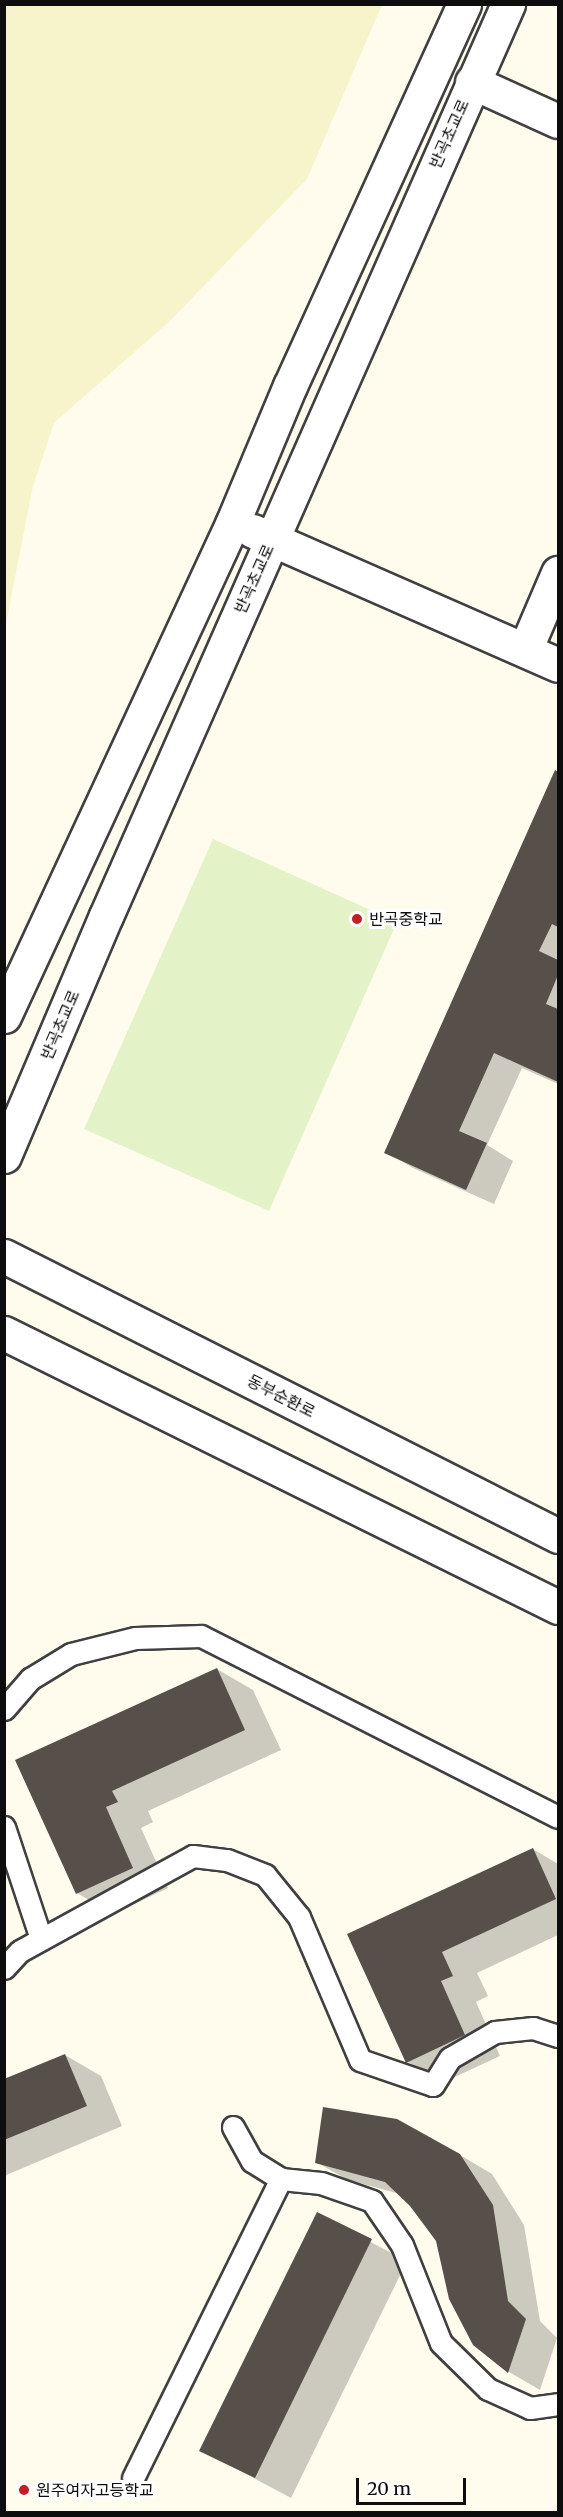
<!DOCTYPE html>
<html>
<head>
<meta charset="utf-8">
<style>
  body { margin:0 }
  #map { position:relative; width:563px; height:2517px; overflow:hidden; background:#fffcee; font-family:Merriweather,"Noto Sans KR",serif }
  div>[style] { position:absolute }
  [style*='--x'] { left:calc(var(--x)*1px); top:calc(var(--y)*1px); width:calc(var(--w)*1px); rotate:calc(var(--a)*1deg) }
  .farmland>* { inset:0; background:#f7f4cc }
  .pitch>* { inset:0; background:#e3f3c7 }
  .shadow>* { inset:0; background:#0003 }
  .building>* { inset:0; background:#574f49 }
  .roads { filter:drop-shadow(2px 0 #404040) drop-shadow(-2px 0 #404040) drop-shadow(0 2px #404040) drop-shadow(0 -2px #404040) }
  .service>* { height:21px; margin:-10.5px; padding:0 10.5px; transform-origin:10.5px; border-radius:10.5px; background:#fff }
  .minor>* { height:33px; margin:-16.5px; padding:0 16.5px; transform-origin:16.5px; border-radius:16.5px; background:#fff }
  .tertiary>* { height:33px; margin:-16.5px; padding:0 16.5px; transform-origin:16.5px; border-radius:16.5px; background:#fff }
  .dots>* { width:16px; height:16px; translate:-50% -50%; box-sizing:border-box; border:3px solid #fff; border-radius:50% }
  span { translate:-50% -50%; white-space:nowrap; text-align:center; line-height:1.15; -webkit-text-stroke:6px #fff; paint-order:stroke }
  .street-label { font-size:16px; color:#0d0d0d }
  .poi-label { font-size:16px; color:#0d0d0d }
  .left { translate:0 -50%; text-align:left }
  .frame { position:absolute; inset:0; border:6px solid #0d0d0d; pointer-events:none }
  .scale { position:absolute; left:356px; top:2478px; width:110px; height:27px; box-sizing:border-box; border:3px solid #0d0d0d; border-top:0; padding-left:8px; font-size:18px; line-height:21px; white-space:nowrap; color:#0d0d0d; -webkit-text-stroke:4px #fff; paint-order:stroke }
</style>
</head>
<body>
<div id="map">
  <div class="farmland">
    <div style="clip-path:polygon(5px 4px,382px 5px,307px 179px,171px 320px,54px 423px,33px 486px,5px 629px)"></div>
  </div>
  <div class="pitch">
    <div style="clip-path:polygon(213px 839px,397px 922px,269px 1211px,84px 1129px)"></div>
  </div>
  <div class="shadow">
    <div style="clip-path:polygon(555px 772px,558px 774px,558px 1084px,522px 1068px,487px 1145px,513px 1161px,494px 1204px,413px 1168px,386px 1152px)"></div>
    <div style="clip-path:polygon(217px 1669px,253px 1690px,281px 1750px,148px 1811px,153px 1822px,141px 1828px,168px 1888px,113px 1914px,77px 1893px,17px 1761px)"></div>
    <div style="clip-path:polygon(533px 1849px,558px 1864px,558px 1935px,477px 1973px,488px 1996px,476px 2002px,500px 2056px,444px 2082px,408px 2062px,349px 1935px)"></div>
    <div style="clip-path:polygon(65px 2055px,101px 2076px,122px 2126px,4px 2176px,4px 2081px)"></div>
    <div style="clip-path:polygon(460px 2155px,492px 2174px,524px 2225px,540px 2321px,557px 2338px,540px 2390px,509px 2372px,475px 2344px,437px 2240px,411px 2205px,400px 2194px,348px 2180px,316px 2162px)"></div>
    <div style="clip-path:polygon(317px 2214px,407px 2261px,291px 2498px,201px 2450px)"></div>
  </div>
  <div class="building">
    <div style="clip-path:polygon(555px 770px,558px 772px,558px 927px,552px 924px,539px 951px,558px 960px,558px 975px,546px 1004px,558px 1009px,558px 1082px,494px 1053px,459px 1131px,487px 1143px,466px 1190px,384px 1153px)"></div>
    <div style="clip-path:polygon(217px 1668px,245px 1730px,112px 1791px,118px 1802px,106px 1807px,133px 1868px,76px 1894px,15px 1760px)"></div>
    <div style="clip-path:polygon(533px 1848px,556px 1899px,442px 1952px,453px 1976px,441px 1981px,465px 2035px,406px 2063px,347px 1934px)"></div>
    <div style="clip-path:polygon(65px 2054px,87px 2106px,4px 2140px,4px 2079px)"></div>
    <div style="clip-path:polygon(323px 2107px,397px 2119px,460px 2154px,493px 2205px,508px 2301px,526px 2319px,508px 2373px,473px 2345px,449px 2299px,436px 2241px,410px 2206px,385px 2182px,315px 2163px)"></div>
    <div style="clip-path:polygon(317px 2212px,372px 2239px,255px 2478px,199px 2451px)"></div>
  </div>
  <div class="roads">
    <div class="service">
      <div style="--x:4;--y:1709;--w:40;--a:-49"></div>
      <div style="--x:30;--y:1679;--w:48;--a:-31.4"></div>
      <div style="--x:71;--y:1654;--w:66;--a:-14"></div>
      <div style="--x:135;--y:1638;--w:66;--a:-1.7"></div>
      <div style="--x:201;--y:1636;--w:400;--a:26.9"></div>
      <div style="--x:4;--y:1827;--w:118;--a:71.7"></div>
      <div style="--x:4;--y:1968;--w:23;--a:-47"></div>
      <div style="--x:20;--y:1951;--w:197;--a:-28.8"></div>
      <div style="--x:193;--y:1856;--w:34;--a:7"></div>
      <div style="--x:227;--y:1860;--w:41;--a:21.5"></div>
      <div style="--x:265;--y:1875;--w:54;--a:51"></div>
      <div style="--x:299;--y:1917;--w:155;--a:66.9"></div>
      <div style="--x:360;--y:2060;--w:77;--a:18.9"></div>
      <div style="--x:433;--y:2085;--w:32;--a:-58"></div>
      <div style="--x:450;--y:2058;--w:52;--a:-30"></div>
      <div style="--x:495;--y:2032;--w:38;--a:-6"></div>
      <div style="--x:533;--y:2028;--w:26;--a:18"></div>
      <div style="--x:233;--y:2127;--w:39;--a:61"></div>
      <div style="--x:252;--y:2161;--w:34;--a:32"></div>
      <div style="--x:281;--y:2179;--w:40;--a:5.7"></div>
      <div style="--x:321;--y:2183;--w:54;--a:19.4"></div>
      <div style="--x:372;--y:2201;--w:53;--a:55.7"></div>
      <div style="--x:402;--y:2245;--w:105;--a:68.3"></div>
      <div style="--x:441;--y:2343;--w:66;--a:44.4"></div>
      <div style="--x:488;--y:2389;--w:46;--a:24.3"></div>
      <div style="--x:530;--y:2408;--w:28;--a:-8"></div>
      <div style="--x:133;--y:2478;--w:334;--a:-63.7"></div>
    </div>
    <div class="minor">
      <div style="--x:472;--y:82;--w:94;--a:24.4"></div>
      <div style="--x:525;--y:650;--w:84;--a:-66.8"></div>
    </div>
    <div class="tertiary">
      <div style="--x:253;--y:531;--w:333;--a:23.7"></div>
      <div style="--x:4;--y:1016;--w:544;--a:-65.13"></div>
      <div style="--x:233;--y:522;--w:147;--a:-67.3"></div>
      <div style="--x:290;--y:386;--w:420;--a:-65.5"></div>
      <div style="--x:4;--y:1156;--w:261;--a:-67"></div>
      <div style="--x:106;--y:916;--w:997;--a:-66.21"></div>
      <div style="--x:4;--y:1256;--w:621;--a:26.81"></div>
      <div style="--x:4;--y:1333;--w:618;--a:26.32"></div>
    </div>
  </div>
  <div class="dots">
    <div style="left:357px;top:919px;background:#c71c22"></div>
    <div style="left:24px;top:2490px;background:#c71c22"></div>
  </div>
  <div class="street-label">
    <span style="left:449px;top:134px;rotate:-66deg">반곡초교로</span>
    <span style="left:254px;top:579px;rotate:-66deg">반곡초교로</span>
    <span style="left:60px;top:1025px;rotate:-67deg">반곡초교로</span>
    <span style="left:281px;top:1396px;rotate:27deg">동부순환로</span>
  </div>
  <div class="poi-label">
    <span class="left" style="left:369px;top:919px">반곡중학교</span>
    <span class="left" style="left:36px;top:2490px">원주여자고등학교</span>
  </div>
  <div class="frame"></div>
  <div class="scale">20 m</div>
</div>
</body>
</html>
